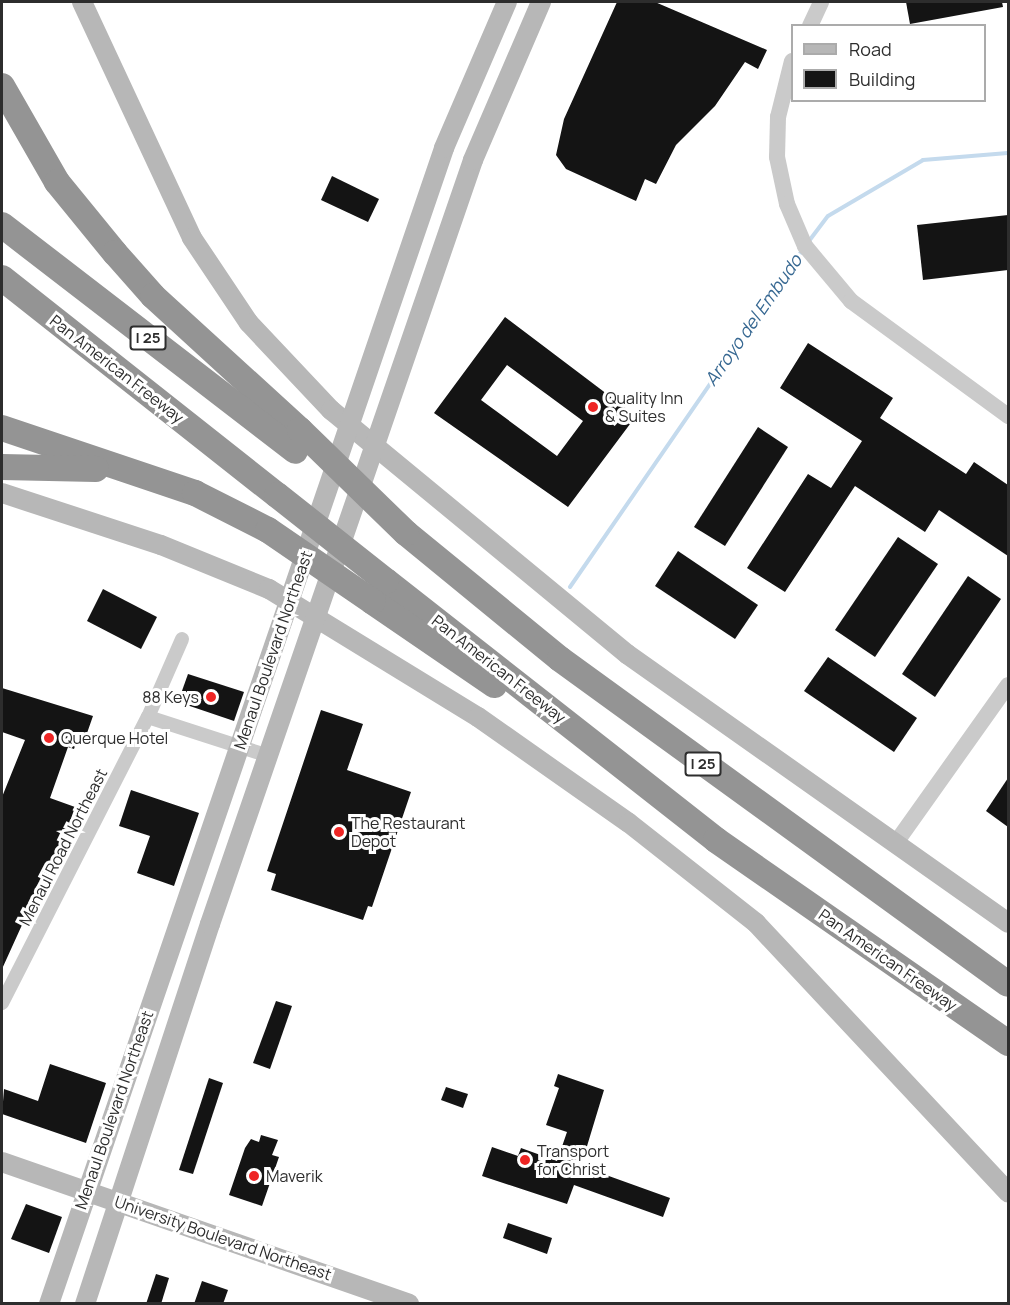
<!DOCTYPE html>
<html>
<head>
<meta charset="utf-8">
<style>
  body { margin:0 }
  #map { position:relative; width:1010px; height:1305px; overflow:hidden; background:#fff; font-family:Manrope,sans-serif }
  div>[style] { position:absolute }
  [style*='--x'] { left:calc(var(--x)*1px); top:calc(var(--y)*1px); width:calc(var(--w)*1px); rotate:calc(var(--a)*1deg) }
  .stream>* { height:4px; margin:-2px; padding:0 2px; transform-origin:2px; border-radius:2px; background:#c4daed }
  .building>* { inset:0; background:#141414 }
  .minor>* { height:14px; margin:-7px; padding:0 7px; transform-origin:7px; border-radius:7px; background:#cacaca }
  .tertiary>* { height:16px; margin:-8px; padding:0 8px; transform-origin:8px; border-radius:8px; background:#cacaca }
  .secondary>* { height:20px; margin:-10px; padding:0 10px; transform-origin:10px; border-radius:10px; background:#b7b7b7 }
  .motorway>* { height:26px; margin:-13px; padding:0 13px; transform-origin:13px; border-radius:13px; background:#949494 }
  .motorway-bridge>* { height:26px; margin:-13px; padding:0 13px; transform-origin:13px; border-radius:13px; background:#949494 }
  .dots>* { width:16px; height:16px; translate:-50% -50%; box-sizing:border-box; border:3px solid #fff; border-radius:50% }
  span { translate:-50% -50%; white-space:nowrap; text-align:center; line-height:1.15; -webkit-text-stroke:6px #fff; paint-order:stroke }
  .shield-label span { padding:2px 4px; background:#fff; border:2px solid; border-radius:4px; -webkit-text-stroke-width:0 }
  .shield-label { font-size:15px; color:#2d2d2d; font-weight:700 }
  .street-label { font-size:16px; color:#2d2d2d }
  .poi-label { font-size:16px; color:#2d2d2d }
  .left { translate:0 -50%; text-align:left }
  .right { translate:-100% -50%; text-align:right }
  .water-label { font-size:18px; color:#376892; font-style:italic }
  .frame { position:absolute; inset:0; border:3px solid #2d2d2d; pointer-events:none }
  .legend { position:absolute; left:791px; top:24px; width:195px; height:78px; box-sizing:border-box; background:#fff; border:2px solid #ababab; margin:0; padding:8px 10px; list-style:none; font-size:18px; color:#2d2d2d }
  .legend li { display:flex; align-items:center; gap:12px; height:30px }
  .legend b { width:30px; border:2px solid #ababab }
</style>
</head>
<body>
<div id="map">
  <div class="stream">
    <div style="--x:809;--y:241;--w:31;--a:-53"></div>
    <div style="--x:828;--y:216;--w:110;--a:-30.5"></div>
    <div style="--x:923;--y:160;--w:85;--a:-4.7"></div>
    <div style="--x:570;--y:587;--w:411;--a:-55.4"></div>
  </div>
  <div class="building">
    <div style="clip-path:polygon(617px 2px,655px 2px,767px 50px,758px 69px,745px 62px,715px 106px,676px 145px,656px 184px,645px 179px,636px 201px,566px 169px,556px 155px,564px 119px)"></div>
    <div style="clip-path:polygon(906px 2px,1002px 2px,1003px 7px,910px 24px)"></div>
    <div style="clip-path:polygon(332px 176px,379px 199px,368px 222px,321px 200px)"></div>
    <div style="clip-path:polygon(1008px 215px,1008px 270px,923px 280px,917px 225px)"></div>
    <div style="clip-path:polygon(evenodd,505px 317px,636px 416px,568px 507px,434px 413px,505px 317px,507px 365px,583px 421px,557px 456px,481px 400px,507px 365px)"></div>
    <div style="clip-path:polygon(808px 343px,893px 398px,880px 418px,966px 474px,974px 462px,1008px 485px,1008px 556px,939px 510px,925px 532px,855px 486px,785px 592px,747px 568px,808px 474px,831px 488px,862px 441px,780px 388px)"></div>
    <div style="clip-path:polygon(758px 427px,788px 447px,725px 546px,694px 527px)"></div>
    <div style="clip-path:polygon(898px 537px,938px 564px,875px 657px,835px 630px)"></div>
    <div style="clip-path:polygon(678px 551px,758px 605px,735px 639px,655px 586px)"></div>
    <div style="clip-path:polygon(968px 576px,1001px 599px,935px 697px,902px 674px)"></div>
    <div style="clip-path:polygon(103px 589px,157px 617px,141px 649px,87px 621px)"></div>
    <div style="clip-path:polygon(828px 657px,917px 718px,894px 752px,804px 691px)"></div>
    <div style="clip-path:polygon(188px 674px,244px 692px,234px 721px,178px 702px)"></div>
    <div style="clip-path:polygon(2px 688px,93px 716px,86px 736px,79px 734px,74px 749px,68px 747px,50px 798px,75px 807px,52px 874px,41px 883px,2px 969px,2px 797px,25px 740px,2px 732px)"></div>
    <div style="clip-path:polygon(321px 710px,363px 724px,347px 770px,411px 792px,372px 907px,368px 906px,363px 920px,271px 890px,276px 874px,267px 871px)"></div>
    <div style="clip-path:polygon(1008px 778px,1008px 827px,986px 811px)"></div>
    <div style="clip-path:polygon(131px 790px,199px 813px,174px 886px,137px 873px,150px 836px,119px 826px)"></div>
    <div style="clip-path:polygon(276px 1001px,292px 1006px,270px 1069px,253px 1063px)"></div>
    <div style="clip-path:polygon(50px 1064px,106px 1083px,86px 1143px,2px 1114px,4px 1089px,38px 1101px)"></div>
    <div style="clip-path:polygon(558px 1074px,604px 1090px,581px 1166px,670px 1198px,663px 1217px,574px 1185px,567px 1204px,482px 1176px,492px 1147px,518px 1156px,521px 1148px,557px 1161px,567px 1132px,546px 1125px,559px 1088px,554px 1086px)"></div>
    <div style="clip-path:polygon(209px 1078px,223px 1083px,193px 1174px,179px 1170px)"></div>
    <div style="clip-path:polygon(446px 1087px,468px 1094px,463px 1108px,441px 1100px)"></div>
    <div style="clip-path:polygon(261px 1135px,278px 1140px,272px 1155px,279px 1157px,262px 1206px,229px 1195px,245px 1148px,251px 1139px,259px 1142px)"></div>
    <div style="clip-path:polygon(26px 1204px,62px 1217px,49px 1253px,11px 1239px)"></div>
    <div style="clip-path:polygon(508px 1223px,552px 1238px,547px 1254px,503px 1238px)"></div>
    <div style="clip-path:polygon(156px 1274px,169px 1278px,161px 1304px,146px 1304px)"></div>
    <div style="clip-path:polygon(202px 1281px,228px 1290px,223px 1304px,194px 1304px)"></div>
  </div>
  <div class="minor">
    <div style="--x:148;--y:717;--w:127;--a:17.9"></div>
    <div style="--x:2;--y:1003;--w:321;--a:-63"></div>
    <div style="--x:148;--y:717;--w:85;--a:-66.4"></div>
  </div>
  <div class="tertiary">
    <div style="--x:810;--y:26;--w:26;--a:-65"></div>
    <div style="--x:792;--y:61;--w:58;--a:104"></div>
    <div style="--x:778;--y:117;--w:40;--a:91.4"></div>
    <div style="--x:777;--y:157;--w:48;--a:78"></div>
    <div style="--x:787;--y:204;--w:46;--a:66.8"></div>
    <div style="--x:805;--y:246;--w:72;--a:50.1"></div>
    <div style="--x:851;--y:301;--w:195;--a:36.2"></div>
    <div style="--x:895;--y:844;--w:195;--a:-54.6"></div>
  </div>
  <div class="secondary">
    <div style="--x:82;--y:2;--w:260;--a:65"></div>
    <div style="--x:192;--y:238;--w:102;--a:56.2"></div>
    <div style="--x:249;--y:323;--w:120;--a:46.7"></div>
    <div style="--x:331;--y:410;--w:384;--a:39.5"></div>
    <div style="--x:627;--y:654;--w:466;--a:35.2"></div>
    <div style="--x:2;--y:493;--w:167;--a:18.1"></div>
    <div style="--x:161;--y:545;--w:117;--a:22.2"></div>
    <div style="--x:269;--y:589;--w:245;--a:31.5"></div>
    <div style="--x:478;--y:717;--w:184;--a:35.1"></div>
    <div style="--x:629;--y:823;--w:162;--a:38.2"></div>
    <div style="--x:756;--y:923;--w:369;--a:46.9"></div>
    <div style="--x:2;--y:1162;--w:431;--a:19.2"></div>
    <div style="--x:49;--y:1304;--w:1222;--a:-71.13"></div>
    <div style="--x:444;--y:148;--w:159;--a:-66.7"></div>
    <div style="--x:85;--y:1304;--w:400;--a:-71.8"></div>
    <div style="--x:210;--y:924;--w:808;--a:-71"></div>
    <div style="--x:473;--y:160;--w:172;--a:-66.7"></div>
  </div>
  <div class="motorway">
    <div style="--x:2;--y:86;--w:111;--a:60.2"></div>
    <div style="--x:57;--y:182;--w:92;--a:50.8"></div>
    <div style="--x:115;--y:253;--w:57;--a:48.5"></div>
    <div style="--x:153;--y:296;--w:199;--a:42.4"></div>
    <div style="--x:2;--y:225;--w:370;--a:37.6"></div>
    <div style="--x:2;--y:278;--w:350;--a:38.3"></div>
    <div style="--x:2;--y:428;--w:204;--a:18.6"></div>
    <div style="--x:195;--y:493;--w:82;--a:26.9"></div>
    <div style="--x:2;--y:467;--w:94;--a:1.2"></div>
    <div style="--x:406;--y:533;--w:199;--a:39.3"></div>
    <div style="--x:560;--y:659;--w:553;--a:35.96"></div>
    <div style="--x:386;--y:581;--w:420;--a:38.1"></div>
    <div style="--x:716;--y:840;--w:356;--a:34.8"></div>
    <div style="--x:373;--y:602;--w:147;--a:34.4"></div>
  </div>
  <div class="motorway-bridge">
    <div style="--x:300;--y:430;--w:148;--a:44.2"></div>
    <div style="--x:277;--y:495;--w:139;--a:38.3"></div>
    <div style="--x:268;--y:530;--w:127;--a:34.4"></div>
  </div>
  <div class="dots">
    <div style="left:593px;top:407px;background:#ee2524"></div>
    <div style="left:211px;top:697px;background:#ee2524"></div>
    <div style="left:49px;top:738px;background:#ee2524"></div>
    <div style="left:339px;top:832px;background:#ee2524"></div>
    <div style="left:525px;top:1160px;background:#ee2524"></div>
    <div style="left:254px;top:1176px;background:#ee2524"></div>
  </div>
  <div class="shield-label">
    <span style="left:148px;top:338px">I 25</span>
    <span style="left:703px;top:764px">I 25</span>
  </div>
  <div class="street-label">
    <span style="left:117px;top:369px;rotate:38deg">Pan American Freeway</span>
    <span style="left:273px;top:650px;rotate:-71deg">Menaul Boulevard Northeast</span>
    <span style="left:499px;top:669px;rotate:38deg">Pan American Freeway</span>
    <span style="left:63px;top:847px;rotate:-63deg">Menaul Road Northeast</span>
    <span style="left:888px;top:960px;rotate:35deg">Pan American Freeway</span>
    <span style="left:114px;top:1110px;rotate:-71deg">Menaul Boulevard Northeast</span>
    <span style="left:223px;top:1238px;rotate:19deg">University Boulevard Northeast</span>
  </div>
  <div class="poi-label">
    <span class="left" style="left:605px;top:407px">Quality Inn<br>&amp; Suites</span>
    <span class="right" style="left:199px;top:697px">88 Keys</span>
    <span class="left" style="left:61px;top:738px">Querque Hotel</span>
    <span class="left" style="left:351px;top:832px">The Restaurant<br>Depot</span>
    <span class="left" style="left:537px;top:1160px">Transport<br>for Christ</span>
    <span class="left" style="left:266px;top:1176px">Maverik</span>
  </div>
  <div class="water-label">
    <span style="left:753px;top:320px;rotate:-55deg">Arroyo del Embudo</span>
  </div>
  <div class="frame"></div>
  <ul class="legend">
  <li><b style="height:8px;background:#b7b7b7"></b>Road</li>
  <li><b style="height:16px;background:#141414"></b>Building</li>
  </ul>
</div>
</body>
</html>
